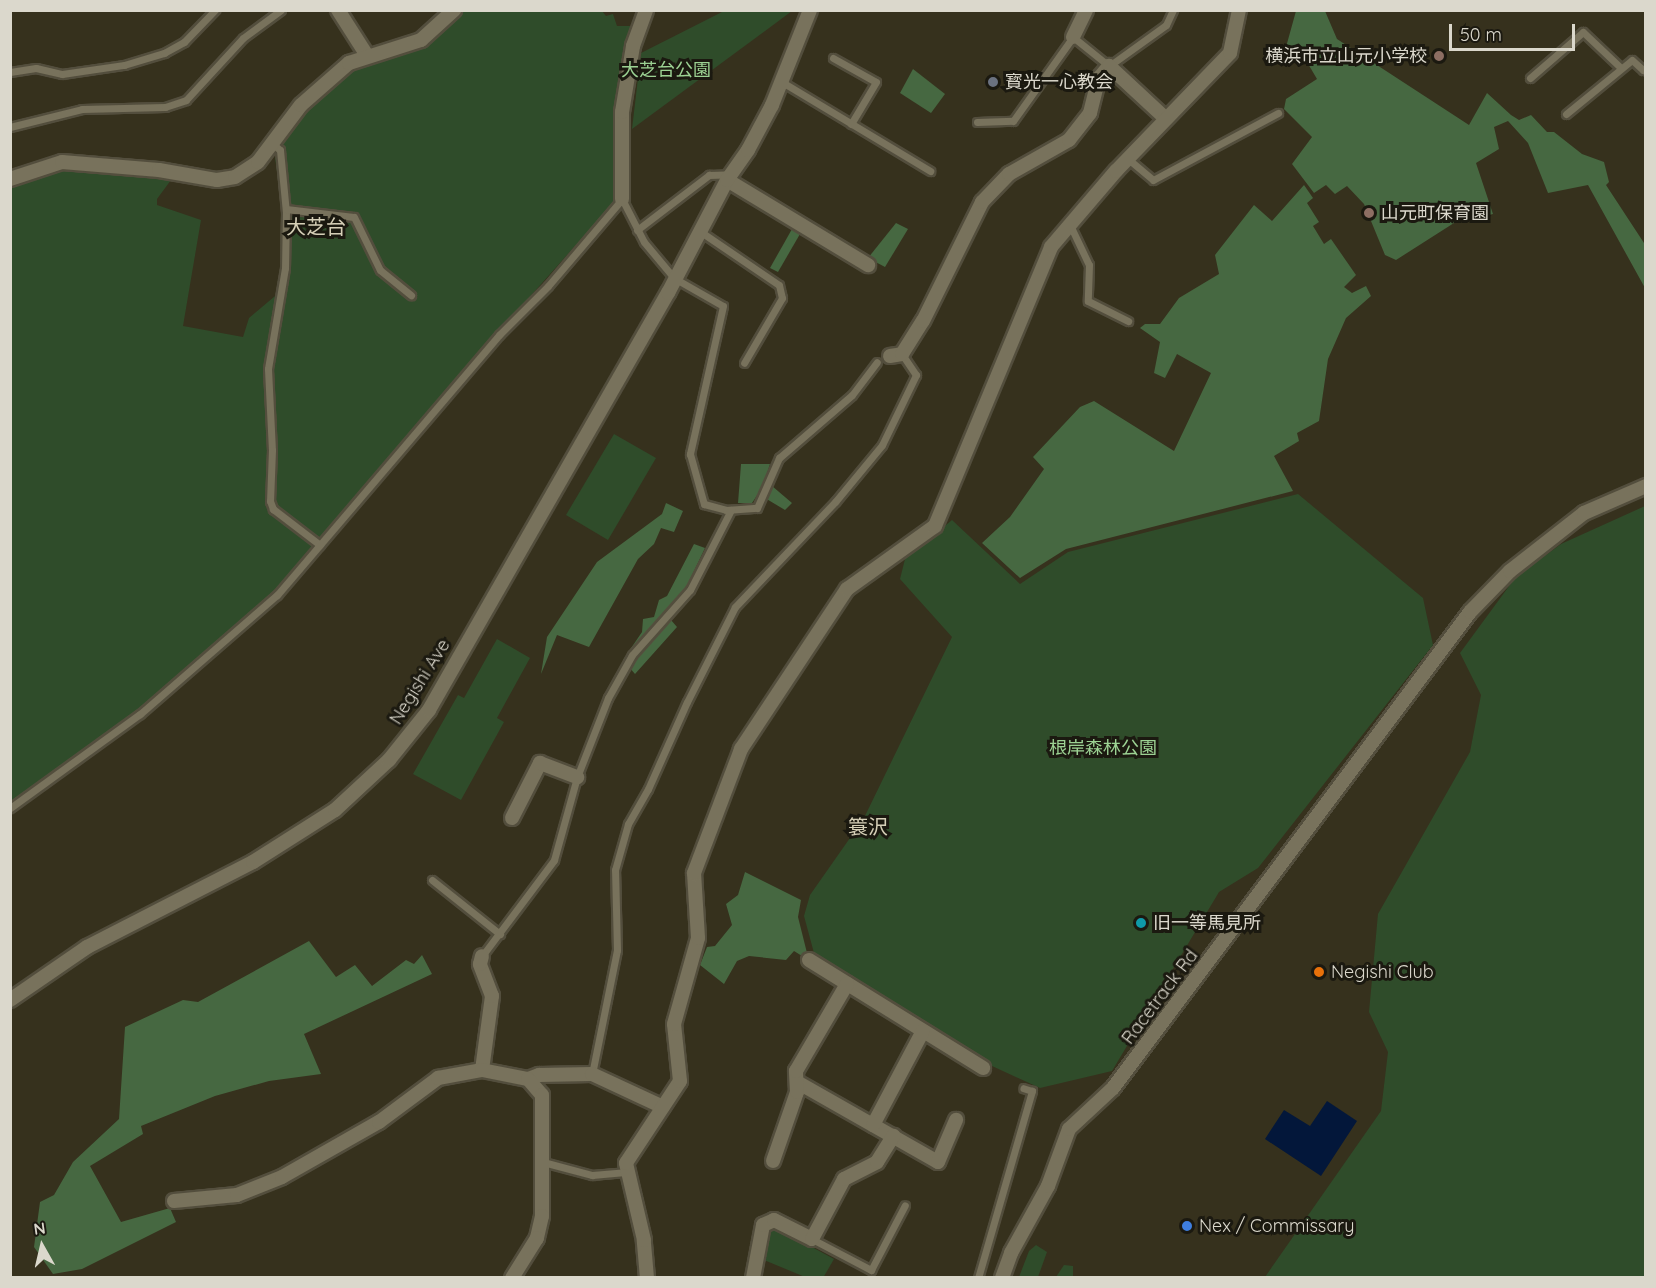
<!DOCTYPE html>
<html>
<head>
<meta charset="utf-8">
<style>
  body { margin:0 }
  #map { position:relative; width:1656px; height:1288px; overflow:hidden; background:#36311d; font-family:Quicksand,"Noto Sans JP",sans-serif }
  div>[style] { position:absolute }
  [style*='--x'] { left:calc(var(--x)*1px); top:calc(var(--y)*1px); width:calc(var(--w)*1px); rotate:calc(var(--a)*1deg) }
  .green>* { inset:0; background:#2f4c2a }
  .forest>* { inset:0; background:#466841 }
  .water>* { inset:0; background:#03173a }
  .roads { filter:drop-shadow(2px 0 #534e3d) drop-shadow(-2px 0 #534e3d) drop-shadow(0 2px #534e3d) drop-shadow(0 -2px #534e3d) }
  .lane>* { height:7px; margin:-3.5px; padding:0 3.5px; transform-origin:3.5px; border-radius:3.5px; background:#78725c }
  .street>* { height:14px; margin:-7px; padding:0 7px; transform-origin:7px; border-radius:7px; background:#78725c }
  .dots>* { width:16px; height:16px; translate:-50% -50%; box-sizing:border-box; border:3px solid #1b1910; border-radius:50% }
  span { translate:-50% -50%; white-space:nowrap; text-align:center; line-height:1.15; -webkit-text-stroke:6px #1b1910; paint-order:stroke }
  .poi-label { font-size:18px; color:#dbd8cc }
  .right { translate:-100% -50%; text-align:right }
  .left { translate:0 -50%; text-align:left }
  .park-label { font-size:18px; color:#9cd293 }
  .street-label { font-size:18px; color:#dbd8cc }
  .neighbourhood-label { font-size:20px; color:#d5cfb7 }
  .frame { position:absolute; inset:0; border:12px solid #dbd8cc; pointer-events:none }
  .north { position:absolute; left:12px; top:1216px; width:60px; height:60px; -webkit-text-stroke:4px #1b1910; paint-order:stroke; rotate:352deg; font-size:16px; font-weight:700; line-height:24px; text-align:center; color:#dbd8cc }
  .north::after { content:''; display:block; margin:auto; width:21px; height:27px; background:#dbd8cc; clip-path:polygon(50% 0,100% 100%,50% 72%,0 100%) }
  .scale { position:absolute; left:1449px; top:24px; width:126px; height:27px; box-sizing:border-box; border:3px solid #dbd8cc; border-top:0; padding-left:8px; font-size:18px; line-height:21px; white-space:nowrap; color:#dbd8cc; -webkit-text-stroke:4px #1b1910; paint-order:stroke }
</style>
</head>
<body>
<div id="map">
  <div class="green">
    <div style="clip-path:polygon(460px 11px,602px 11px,606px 16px,613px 14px,617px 26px,630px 26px,633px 34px,616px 200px,462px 373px,279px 589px,201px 660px,83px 754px,11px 804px,11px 188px,29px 176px,57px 168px,154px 175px,171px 180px,157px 199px,157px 205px,201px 220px,183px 326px,243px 337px,249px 318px,281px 291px,282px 207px,275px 158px,286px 135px,307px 106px,351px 69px,419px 49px)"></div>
    <div style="clip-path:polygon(724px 11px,792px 11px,632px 129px,641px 53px)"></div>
    <div style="clip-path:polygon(614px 434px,656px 458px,608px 540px,566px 515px)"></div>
    <div style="clip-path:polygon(1298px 494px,1423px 598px,1433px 645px,1258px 868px,1219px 892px,1112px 1071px,1040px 1088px,979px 1060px,814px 953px,804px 916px,810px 895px,864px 818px,952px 637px,900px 579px,905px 559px,952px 520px,1020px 584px,1068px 552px)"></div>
    <div style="clip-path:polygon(1645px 506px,1645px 1277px,1265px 1277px,1381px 1111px,1388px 1052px,1369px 1012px,1378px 914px,1470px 752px,1481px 695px,1460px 653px,1515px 578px,1561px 544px)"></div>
    <div style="clip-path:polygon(497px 639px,530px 658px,497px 718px,504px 722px,461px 800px,413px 774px,458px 695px,464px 698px)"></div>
    <div style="clip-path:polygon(775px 1227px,834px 1259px,823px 1278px,805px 1277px,764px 1260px,768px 1229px)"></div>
    <div style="clip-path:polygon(1036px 1245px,1047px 1252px,1038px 1277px,1019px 1277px,1029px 1251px)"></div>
    <div style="clip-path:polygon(1064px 1265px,1073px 1266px,1073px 1277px,1056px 1277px)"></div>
  </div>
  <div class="forest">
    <div style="clip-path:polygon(1296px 11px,1325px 11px,1337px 39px,1469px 125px,1487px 93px,1511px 115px,1519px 120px,1531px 115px,1547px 132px,1554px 132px,1582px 154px,1604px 162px,1609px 182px,1606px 185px,1644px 243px,1645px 288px,1588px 185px,1548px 193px,1528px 143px,1508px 121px,1494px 127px,1499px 149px,1476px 163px,1493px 214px,1454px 223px,1396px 260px,1385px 255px,1364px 204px,1347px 186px,1335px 194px,1326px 185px,1314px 193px,1292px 164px,1312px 137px,1284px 109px,1286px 99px,1317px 79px,1301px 52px,1293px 55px,1286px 47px)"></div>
    <div style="clip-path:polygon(913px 69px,945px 94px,931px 113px,900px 93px)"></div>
    <div style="clip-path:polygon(1304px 185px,1313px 198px,1307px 203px,1319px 222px,1313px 226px,1324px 244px,1331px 239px,1356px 275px,1344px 287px,1352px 293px,1366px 286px,1371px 296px,1346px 318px,1328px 359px,1319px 421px,1297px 433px,1299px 441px,1274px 456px,1293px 491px,1066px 549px,1020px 578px,982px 543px,1010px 517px,1044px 469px,1033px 457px,1080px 407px,1094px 401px,1174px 451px,1211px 373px,1177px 354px,1165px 378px,1154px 373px,1160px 342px,1140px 328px,1145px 324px,1160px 324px,1179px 298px,1219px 274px,1215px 255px,1254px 205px,1272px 221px)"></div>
    <div style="clip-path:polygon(896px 223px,908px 229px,885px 267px,868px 258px)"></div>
    <div style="clip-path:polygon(792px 229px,800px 234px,778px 272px,770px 268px)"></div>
    <div style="clip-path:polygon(741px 464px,770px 464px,765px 480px,792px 503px,785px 510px,758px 494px,752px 503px,738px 503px)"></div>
    <div style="clip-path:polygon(666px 503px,683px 511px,674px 532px,661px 528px,654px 544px,638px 559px,589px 647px,557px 635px,541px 674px,547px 637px,597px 562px,662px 514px)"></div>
    <div style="clip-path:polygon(694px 544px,705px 548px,686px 588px,665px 613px,677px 627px,635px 674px,623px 660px,642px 632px,643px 619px,654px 617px,659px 600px,667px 596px)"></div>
    <div style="clip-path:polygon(745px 872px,801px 900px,798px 917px,807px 953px,802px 956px,794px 951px,786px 960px,749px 956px,737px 961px,724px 984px,700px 965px,707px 947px,715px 946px,732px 925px,726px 904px,738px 895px)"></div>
    <div style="clip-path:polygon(309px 941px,336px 977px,355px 965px,372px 986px,406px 960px,414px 964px,422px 955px,432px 974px,304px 1034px,321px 1074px,269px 1081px,215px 1096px,141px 1126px,143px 1134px,90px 1166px,121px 1222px,170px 1208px,176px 1222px,82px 1269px,53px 1274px,34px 1247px,40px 1202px,54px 1195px,73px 1162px,119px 1119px,125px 1027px,183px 1000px,198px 1002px)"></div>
  </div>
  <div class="water">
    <div style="clip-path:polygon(1327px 1101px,1357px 1121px,1321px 1176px,1265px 1139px,1284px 1110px,1310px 1126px)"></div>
  </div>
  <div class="roads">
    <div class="lane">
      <div style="--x:833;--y:58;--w:49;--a:29.2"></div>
      <div style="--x:876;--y:82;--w:49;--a:120.8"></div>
      <div style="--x:10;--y:72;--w:26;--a:-9"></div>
      <div style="--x:36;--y:68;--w:27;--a:13"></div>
      <div style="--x:62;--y:74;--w:63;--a:-8.3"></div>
      <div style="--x:124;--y:65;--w:42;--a:-16.7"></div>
      <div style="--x:164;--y:53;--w:23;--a:-29"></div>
      <div style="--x:184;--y:42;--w:45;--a:-45.9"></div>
      <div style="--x:1530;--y:78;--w:70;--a:-41"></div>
      <div style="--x:1583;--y:32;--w:52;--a:43.5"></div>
      <div style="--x:782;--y:82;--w:173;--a:31"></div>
      <div style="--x:1566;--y:114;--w:85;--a:-39.3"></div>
      <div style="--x:1632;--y:60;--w:15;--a:42"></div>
      <div style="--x:1643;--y:70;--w:4;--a:-34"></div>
      <div style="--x:977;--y:122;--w:36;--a:-2"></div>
      <div style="--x:1013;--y:121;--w:103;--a:-54.5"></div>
      <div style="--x:1073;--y:37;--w:46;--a:38.9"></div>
      <div style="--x:1109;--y:66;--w:70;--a:-35.7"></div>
      <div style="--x:1166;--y:25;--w:17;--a:-65"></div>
      <div style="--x:10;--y:127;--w:74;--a:-14"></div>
      <div style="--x:82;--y:109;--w:83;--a:-1.4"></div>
      <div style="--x:165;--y:107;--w:22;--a:-18"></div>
      <div style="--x:186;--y:100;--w:84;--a:-47.4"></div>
      <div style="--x:243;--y:38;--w:47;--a:-36.4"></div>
      <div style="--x:273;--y:144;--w:9;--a:41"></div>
      <div style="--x:280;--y:150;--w:62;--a:84.5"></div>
      <div style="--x:286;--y:212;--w:56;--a:91"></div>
      <div style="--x:285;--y:268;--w:102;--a:99.6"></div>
      <div style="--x:268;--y:369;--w:81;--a:87.2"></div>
      <div style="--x:272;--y:450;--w:51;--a:92.2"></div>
      <div style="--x:270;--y:501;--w:9;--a:69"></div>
      <div style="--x:273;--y:509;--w:59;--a:37.5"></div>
      <div style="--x:1127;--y:158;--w:34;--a:40"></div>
      <div style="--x:1153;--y:180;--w:142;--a:-28.2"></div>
      <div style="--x:622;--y:199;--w:48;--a:62.9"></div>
      <div style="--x:644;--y:242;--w:47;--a:50.2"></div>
      <div style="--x:674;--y:278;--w:56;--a:29.7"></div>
      <div style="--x:723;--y:306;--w:152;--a:102.6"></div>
      <div style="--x:690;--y:454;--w:52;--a:74.4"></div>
      <div style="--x:704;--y:504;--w:23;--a:15"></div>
      <div style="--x:726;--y:510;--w:31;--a:-4"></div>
      <div style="--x:757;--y:508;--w:55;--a:-66.3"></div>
      <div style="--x:779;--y:458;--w:96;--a:-40.8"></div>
      <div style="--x:852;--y:395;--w:41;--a:-52.9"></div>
      <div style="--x:286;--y:209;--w:68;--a:6.7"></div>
      <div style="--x:354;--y:217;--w:59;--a:63.9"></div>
      <div style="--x:380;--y:270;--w:40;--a:39"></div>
      <div style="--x:1070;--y:225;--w:44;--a:64.6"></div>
      <div style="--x:1089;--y:265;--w:36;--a:92"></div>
      <div style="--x:1088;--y:301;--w:45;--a:26.6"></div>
      <div style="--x:637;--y:230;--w:91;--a:-37.4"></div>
      <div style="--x:709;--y:175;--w:23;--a:-2"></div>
      <div style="--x:701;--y:232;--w:94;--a:34.2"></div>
      <div style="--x:779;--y:285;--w:13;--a:77"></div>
      <div style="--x:782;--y:298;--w:75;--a:120.3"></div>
      <div style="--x:10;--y:808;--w:160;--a:-35.9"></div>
      <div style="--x:140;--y:714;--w:181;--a:-41"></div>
      <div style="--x:277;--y:595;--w:342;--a:-49.5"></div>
      <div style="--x:499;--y:335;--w:69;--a:-45"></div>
      <div style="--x:548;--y:286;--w:114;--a:-49.6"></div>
      <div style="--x:432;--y:880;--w:87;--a:38.5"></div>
      <div style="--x:482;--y:956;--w:120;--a:-53.1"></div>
      <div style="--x:554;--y:860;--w:86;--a:-74.5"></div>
      <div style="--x:577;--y:777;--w:85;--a:-68.6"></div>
      <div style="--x:608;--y:698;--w:49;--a:-60.8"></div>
      <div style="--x:632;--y:655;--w:87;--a:-48.3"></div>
      <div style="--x:690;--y:590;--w:90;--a:-62.9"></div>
      <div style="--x:592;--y:1074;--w:126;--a:-78.6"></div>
      <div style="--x:617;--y:950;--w:80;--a:-91.4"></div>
      <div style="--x:615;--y:870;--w:48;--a:-74.2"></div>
      <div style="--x:628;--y:824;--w:40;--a:-60.3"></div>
      <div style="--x:648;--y:789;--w:95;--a:-65.9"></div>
      <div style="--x:687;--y:702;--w:106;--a:-63.2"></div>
      <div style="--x:735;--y:607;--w:145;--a:-46.4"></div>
      <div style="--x:835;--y:502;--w:74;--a:-50.5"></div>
      <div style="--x:882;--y:445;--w:78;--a:-64.1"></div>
      <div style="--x:916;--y:375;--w:25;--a:-124"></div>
      <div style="--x:543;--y:1162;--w:51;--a:14.9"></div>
      <div style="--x:592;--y:1175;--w:36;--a:-5"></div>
      <div style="--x:812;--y:1239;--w:67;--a:27.7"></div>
      <div style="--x:871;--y:1270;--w:73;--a:-62.4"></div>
      <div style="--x:978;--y:1278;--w:195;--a:-73.9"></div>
      <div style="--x:1032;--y:1091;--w:9;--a:-162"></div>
    </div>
    <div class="street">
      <div style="--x:338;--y:10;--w:52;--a:57.5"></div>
      <div style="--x:1073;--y:37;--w:30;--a:-64"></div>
      <div style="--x:10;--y:179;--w:55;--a:-18.1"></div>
      <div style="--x:62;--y:162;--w:97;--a:4.7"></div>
      <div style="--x:159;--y:170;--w:59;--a:9.8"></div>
      <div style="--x:217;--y:180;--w:18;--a:-9"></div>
      <div style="--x:235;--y:177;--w:27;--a:-33"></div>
      <div style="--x:258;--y:162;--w:71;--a:-53"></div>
      <div style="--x:301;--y:105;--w:64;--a:-41.2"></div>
      <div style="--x:349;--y:63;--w:76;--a:-17.7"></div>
      <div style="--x:421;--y:40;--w:45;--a:-42.3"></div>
      <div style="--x:727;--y:180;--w:165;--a:31.1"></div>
      <div style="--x:622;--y:199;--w:87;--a:-90"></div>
      <div style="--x:622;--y:112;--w:67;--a:-80.5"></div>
      <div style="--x:633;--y:46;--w:38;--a:-70"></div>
      <div style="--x:890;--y:356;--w:12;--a:-9"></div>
      <div style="--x:902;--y:354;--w:39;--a:-58"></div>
      <div style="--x:923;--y:321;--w:133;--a:-63.6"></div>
      <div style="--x:982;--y:202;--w:39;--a:-46"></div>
      <div style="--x:1009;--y:174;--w:69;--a:-29.5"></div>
      <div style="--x:1069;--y:140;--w:34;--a:-52"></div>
      <div style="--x:1090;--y:113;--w:36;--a:-76"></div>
      <div style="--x:1099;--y:78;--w:16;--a:-50"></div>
      <div style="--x:1109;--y:66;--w:76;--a:42.9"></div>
      <div style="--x:512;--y:818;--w:62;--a:-63"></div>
      <div style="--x:540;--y:763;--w:40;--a:21"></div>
      <div style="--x:809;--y:960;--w:205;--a:31.8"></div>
      <div style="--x:10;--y:1000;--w:93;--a:-34.5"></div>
      <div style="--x:87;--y:947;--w:186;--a:-27.1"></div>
      <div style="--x:253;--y:862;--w:97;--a:-32.4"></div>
      <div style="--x:335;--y:810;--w:74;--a:-42.8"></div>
      <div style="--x:389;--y:760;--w:64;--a:-51.3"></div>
      <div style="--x:429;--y:710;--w:481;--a:-60.2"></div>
      <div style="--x:668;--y:293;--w:127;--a:-62.4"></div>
      <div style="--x:727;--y:180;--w:37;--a:-55"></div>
      <div style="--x:748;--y:150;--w:51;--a:-61.9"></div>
      <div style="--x:772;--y:105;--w:102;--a:-68.2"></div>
      <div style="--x:482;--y:1070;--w:75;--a:-82.3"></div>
      <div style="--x:492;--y:996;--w:34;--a:-111"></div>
      <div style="--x:480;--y:964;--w:8;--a:-76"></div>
      <div style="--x:528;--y:1079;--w:12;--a:-20"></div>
      <div style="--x:539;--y:1075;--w:53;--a:-1.1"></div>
      <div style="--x:592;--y:1074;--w:78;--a:24.9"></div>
      <div style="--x:797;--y:1082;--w:162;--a:29.6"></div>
      <div style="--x:938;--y:1162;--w:46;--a:-66.8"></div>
      <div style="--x:873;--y:1125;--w:106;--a:-62"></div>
      <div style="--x:773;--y:1161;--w:73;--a:-70.8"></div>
      <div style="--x:797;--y:1092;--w:21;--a:-93"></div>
      <div style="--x:796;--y:1071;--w:101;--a:-59.6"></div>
      <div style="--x:174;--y:1201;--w:63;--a:-5.4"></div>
      <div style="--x:237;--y:1195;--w:48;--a:-21.8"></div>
      <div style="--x:282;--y:1177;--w:112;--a:-29.6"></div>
      <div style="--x:379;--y:1122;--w:74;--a:-36.7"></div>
      <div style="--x:438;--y:1078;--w:45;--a:-10.3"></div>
      <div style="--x:482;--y:1070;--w:47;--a:11.1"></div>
      <div style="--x:528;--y:1079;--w:21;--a:49"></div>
      <div style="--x:542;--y:1095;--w:121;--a:90"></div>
      <div style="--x:542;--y:1216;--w:23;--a:103"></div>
      <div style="--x:537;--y:1238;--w:47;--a:122"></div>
      <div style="--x:647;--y:1278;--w:38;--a:-95"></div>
      <div style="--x:644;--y:1240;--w:79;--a:-103.2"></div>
      <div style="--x:626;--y:1163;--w:98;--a:-56.6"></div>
      <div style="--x:680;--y:1081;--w:57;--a:-96"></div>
      <div style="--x:674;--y:1024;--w:89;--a:-74.4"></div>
      <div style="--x:698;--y:938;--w:65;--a:-93.5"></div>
      <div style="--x:694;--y:873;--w:133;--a:-69.2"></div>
      <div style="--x:741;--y:749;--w:192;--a:-56.5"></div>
      <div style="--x:847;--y:589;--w:108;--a:-35.6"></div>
      <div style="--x:935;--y:526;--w:302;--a:-67.4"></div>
      <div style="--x:1051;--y:247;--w:100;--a:-49.5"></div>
      <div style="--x:1116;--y:171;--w:164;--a:-46"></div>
      <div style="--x:1230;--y:53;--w:44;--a:-78.2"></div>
      <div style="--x:753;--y:1278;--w:54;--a:-79.3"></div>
      <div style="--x:763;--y:1225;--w:12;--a:-24"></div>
      <div style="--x:774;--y:1220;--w:42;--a:26.6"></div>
      <div style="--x:812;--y:1239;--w:68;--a:-61.9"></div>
      <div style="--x:844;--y:1179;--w:37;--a:-27"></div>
      <div style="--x:877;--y:1162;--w:31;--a:-58"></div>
      <div style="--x:1002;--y:1278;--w:27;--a:-70"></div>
      <div style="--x:1011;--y:1253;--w:77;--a:-61.1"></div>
      <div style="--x:1048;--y:1186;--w:61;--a:-69.8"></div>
      <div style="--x:1069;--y:1129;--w:60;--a:-43"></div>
      <div style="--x:1113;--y:1088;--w:595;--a:-53.13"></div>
      <div style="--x:1470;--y:612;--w:57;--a:-45.7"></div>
      <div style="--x:1510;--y:571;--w:94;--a:-38.1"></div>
      <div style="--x:1584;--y:513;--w:68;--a:-23.5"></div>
    </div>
  </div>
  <div class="dots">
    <div style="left:1439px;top:56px;background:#8d6e63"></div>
    <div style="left:993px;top:82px;background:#6b7280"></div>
    <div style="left:1369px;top:213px;background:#8d6e63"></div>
    <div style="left:1141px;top:923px;background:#0f9aa8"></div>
    <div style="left:1319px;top:972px;background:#e8710a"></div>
    <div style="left:1187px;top:1226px;background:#3f7fe0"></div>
  </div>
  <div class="poi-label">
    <span class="right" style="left:1427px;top:56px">横浜市立山元小学校</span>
    <span class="left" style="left:1005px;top:82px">寳光一心教会</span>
    <span class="left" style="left:1381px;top:213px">山元町保育園</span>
    <span class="left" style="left:1153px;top:923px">旧一等馬見所</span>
    <span class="left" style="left:1331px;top:972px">Negishi Club</span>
    <span class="left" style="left:1199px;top:1226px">Nex / Commissary</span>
  </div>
  <div class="park-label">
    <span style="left:666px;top:70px">大芝台公園</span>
    <span style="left:1103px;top:748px">根岸森林公園</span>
  </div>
  <div class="street-label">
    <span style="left:420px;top:682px;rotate:-58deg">Negishi Ave</span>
    <span style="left:1160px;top:997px;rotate:-53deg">Racetrack Rd</span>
  </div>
  <div class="neighbourhood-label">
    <span style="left:316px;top:226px">大芝台</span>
    <span style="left:868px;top:826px">簑沢</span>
  </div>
  <div class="frame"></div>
  <div class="north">N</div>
  <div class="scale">50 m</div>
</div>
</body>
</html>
